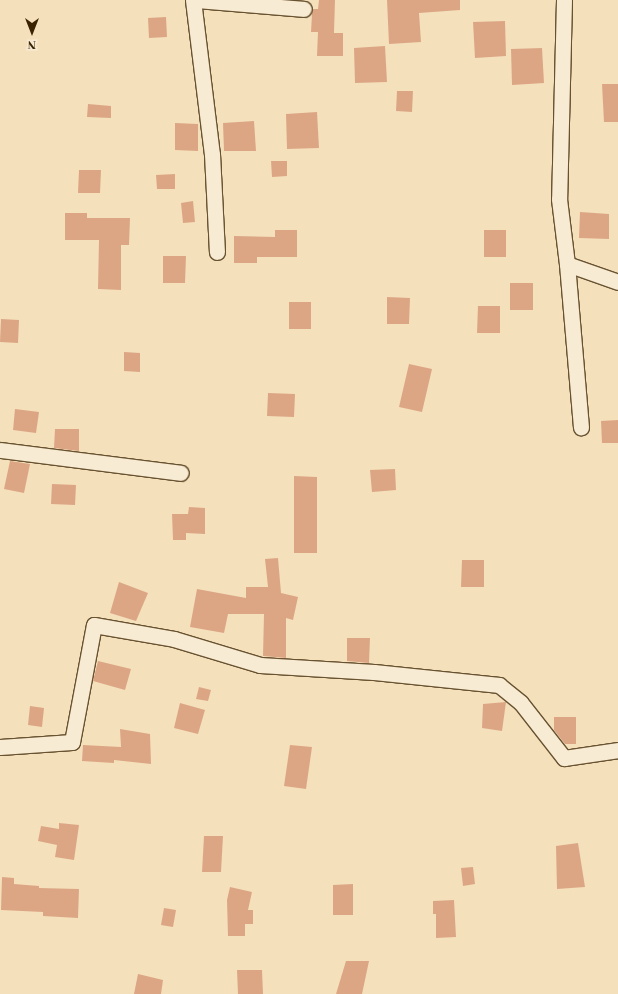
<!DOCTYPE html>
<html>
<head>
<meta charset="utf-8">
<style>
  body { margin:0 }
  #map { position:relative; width:618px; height:994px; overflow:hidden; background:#f5e0bc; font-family:"Libre Bodoni",serif }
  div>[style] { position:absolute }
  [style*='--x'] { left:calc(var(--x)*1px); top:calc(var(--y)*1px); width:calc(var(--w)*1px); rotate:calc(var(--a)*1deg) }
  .building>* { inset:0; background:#dca685 }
  .roads { filter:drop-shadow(1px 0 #685230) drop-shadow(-1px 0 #685230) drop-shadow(0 1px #685230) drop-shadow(0 -1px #685230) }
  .minor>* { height:15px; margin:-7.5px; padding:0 7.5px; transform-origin:7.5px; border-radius:7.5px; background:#f8ebd3 }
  span { translate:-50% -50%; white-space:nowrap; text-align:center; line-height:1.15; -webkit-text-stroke:3px #f8ebd3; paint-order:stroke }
  .north { position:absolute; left:12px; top:12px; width:40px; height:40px; -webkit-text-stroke:3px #f8ebd3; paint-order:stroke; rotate:180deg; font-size:11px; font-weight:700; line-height:16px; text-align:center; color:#392301 }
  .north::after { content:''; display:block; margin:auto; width:14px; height:18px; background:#392301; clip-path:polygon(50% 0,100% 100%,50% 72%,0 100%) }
</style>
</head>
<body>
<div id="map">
  <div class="building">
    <div style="clip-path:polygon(319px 0,335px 0,334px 33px,343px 33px,343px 56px,317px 56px,318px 32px,311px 32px,312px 14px,313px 9px,318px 9px)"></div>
    <div style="clip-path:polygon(387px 0,460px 0,460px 10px,419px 13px,421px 42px,389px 44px)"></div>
    <div style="clip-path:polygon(166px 17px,167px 37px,149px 38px,148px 18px)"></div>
    <div style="clip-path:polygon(505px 21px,506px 56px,475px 58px,473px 22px)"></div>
    <div style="clip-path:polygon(385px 46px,387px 82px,355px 83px,354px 48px)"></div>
    <div style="clip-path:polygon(542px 48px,544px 83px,512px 85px,511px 49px)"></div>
    <div style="clip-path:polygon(602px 84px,618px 84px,618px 122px,604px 122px)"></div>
    <div style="clip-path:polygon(397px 91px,413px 91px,412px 112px,396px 111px)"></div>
    <div style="clip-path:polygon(88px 104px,111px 106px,111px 118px,87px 117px)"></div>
    <div style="clip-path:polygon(317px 112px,319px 148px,287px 149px,286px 114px)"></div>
    <div style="clip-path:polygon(254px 121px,256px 151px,224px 151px,223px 123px)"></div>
    <div style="clip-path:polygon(175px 123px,198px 124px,198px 151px,175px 150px)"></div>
    <div style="clip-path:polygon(271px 161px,287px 161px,287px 176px,272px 177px)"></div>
    <div style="clip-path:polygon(79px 170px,101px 170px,100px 193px,78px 193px)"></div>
    <div style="clip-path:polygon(175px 174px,175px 189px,157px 189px,156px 175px)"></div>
    <div style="clip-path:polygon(193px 201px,195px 222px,183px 223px,181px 203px)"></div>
    <div style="clip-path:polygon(580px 212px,609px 214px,609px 239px,579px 238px)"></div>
    <div style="clip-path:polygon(65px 213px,87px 213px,87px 218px,130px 218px,129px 245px,121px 245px,121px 290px,98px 289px,99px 240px,65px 240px)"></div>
    <div style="clip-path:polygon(275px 230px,297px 230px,297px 257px,257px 257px,257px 263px,234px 263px,234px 236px,275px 237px)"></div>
    <div style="clip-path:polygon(484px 230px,506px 230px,506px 257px,484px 257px)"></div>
    <div style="clip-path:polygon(163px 256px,186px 256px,185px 283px,163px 283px)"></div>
    <div style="clip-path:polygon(510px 283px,533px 283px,533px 310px,510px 310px)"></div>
    <div style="clip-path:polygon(387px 297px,410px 298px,409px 324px,387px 324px)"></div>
    <div style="clip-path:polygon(289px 302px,311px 302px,311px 329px,289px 329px)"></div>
    <div style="clip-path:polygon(478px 306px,500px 306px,500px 333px,477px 333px)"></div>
    <div style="clip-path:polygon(1px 319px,19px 320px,18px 343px,0 342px)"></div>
    <div style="clip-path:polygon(124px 352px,140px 353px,140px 372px,124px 371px)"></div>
    <div style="clip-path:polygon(409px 364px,432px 369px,422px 412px,399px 407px)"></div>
    <div style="clip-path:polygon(268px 393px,295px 394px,294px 417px,267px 416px)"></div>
    <div style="clip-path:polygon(15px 409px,39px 412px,36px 433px,13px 430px)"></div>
    <div style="clip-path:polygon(618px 420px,618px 443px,602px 443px,601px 421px)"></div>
    <div style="clip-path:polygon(55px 429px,79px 429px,79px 451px,54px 448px)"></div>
    <div style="clip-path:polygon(10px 461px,30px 464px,24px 493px,4px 489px)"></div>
    <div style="clip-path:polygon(395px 469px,396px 490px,372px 492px,370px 470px)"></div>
    <div style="clip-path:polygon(294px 476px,317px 477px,317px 553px,294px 553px)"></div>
    <div style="clip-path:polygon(52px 484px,76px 485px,75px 505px,51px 504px)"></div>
    <div style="clip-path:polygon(189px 507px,205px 508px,205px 534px,186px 533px,186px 540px,173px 540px,172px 514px,188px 514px)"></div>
    <div style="clip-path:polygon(278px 558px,281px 593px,298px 597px,293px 620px,286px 618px,286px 658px,263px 656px,264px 614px,228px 614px,224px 633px,190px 627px,197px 589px,246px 598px,246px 587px,268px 587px,265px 559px)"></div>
    <div style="clip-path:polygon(462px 560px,484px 560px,484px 587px,461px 587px)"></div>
    <div style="clip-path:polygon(119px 582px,148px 593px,136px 621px,110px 613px)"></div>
    <div style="clip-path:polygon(347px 638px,370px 638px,369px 663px,347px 661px)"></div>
    <div style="clip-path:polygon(98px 661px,131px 669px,125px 690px,93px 681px)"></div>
    <div style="clip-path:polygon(199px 687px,211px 690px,208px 701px,196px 699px)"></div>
    <div style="clip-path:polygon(506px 702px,502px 731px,482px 728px,483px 704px)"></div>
    <div style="clip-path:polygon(180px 703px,205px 710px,198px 734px,174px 728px)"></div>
    <div style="clip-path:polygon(30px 706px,44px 708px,42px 727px,28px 725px)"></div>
    <div style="clip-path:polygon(554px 717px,576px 717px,576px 744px,565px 744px,554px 730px)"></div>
    <div style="clip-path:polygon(120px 729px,150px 734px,151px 764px,114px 760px,114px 763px,82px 761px,83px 745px,121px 747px)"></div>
    <div style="clip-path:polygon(290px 745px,312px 747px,306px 789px,284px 786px)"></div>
    <div style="clip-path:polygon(59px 823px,79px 825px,74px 860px,55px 857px,57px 845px,38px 841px,41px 826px,59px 829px)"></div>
    <div style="clip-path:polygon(204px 836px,223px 836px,221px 872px,202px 872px)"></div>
    <div style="clip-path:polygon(578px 843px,585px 887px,557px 889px,556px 846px)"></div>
    <div style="clip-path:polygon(473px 867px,475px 884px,463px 886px,461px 868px)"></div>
    <div style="clip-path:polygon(2px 877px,14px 878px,14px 884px,39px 886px,39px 888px,79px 889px,78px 918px,43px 916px,43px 912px,1px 910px)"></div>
    <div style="clip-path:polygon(353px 884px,353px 915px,333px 915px,333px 885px)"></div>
    <div style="clip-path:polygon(230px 887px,252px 892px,248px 910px,253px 910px,253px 924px,245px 924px,245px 936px,228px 936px,227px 900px)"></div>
    <div style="clip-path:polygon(454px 900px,456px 937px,436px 938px,436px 914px,433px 914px,433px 901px)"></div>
    <div style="clip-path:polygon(164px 908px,176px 910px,173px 927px,161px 925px)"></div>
    <div style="clip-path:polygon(346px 961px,369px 961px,362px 994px,336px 994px)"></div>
    <div style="clip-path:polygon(237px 970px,262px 970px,263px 994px,238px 994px)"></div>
    <div style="clip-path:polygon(138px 974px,163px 980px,161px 994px,134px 994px)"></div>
  </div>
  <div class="roads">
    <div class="minor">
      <div style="--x:193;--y:0;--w:155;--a:83"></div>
      <div style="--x:212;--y:154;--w:98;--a:87.1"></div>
      <div style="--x:195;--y:0;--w:109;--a:4.7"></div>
      <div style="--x:564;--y:0;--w:199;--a:91.4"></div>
      <div style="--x:559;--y:199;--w:65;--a:83"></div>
      <div style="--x:567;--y:264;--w:54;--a:19.4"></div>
      <div style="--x:567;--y:264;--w:164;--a:85.1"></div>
      <div style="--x:0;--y:450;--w:182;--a:7.2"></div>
      <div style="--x:0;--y:747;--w:72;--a:-4"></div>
      <div style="--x:72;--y:742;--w:119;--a:-79.4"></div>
      <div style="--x:94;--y:625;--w:81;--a:9.9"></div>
      <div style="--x:174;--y:639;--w:90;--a:16.8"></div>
      <div style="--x:260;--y:665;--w:114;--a:3.5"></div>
      <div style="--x:374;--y:672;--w:126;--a:5.9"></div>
      <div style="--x:499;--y:685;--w:28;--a:39"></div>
      <div style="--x:521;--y:703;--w:70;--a:52"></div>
      <div style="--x:564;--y:758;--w:55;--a:-8.4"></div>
    </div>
  </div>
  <div class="north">N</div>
</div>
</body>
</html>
